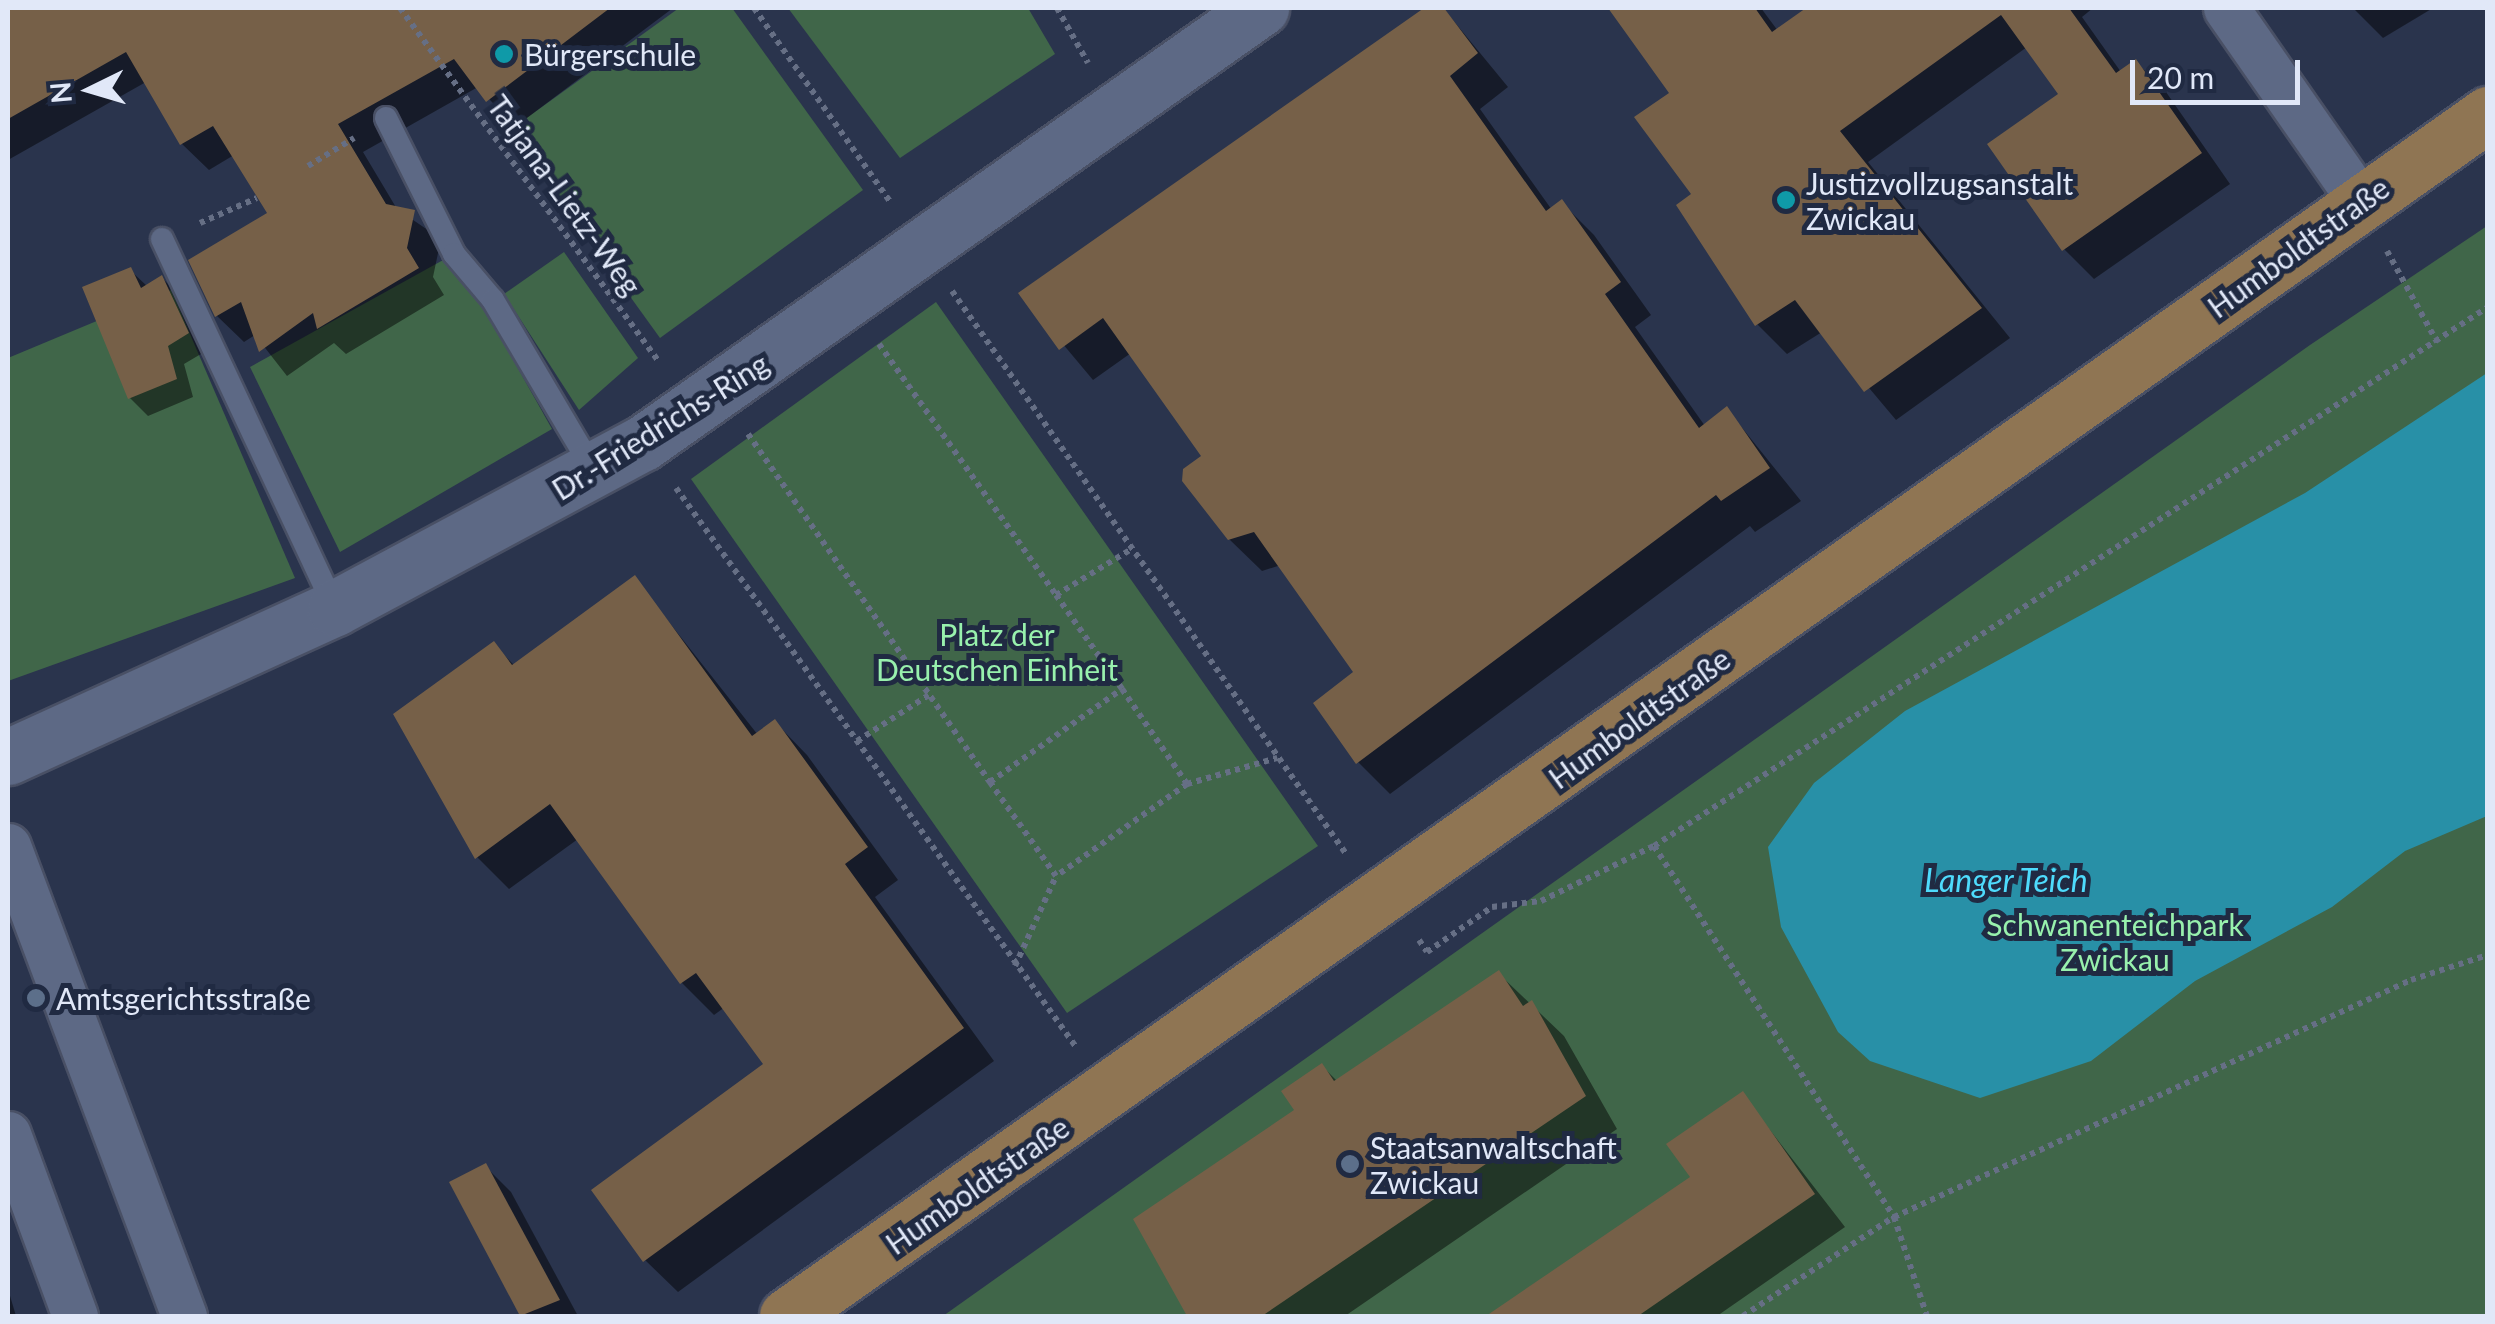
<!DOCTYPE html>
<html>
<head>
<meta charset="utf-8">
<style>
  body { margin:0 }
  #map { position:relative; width:2495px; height:1324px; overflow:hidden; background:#2a344d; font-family:Lato,sans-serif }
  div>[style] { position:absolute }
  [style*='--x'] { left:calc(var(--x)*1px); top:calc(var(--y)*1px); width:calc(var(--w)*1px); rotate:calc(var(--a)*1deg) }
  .green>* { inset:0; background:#406649 }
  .water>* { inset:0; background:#2890a7 }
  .shadow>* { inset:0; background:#0007 }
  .building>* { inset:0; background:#766048 }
  .path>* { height:6px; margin-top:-3px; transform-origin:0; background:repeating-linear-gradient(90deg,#666f85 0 5px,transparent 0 10px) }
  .roads { filter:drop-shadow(2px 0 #495065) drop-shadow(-2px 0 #495065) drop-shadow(0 2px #495065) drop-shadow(0 -2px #495065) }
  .service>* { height:22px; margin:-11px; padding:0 11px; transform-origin:11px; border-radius:11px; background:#5d6985 }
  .minor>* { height:45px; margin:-22.5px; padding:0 22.5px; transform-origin:22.5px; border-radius:22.5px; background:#5d6985 }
  .secondary>* { height:55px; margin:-27.5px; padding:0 27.5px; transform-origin:27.5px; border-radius:27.5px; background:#5d6985 }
  .primary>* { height:55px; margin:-27.5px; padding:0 27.5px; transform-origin:27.5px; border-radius:27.5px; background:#8f7553 }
  .dots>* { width:28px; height:28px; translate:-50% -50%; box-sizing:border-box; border:5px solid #202a42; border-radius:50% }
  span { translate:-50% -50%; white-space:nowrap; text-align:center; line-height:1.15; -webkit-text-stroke:10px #202a42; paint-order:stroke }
  .poi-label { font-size:30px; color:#e1e8f8 }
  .left { translate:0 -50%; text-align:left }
  .street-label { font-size:30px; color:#e1e8f8 }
  .park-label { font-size:30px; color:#98f1ad }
  .water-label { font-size:32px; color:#4edbfc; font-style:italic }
  .frame { position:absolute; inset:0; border:10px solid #e1e8f8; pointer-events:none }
  .north { position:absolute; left:40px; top:40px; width:100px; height:100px; -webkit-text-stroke:8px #202a42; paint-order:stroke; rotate:265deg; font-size:28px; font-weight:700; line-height:40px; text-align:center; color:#e1e8f8 }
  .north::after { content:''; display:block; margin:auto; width:35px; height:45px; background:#e1e8f8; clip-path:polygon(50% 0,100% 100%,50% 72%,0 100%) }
  .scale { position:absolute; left:2130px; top:60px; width:170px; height:45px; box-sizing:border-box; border:5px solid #e1e8f8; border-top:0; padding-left:12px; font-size:30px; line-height:35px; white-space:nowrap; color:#e1e8f8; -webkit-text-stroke:8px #202a42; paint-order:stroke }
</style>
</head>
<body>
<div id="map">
  <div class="green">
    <div style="clip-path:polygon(679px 8px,732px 8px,863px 190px,660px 338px,510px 130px)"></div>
    <div style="clip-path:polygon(788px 8px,1028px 8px,1055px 54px,900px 158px)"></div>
    <div style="clip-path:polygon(2487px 226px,2487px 1316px,943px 1316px,2310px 345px)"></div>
    <div style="clip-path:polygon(564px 252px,638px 358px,579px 410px,504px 294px)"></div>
    <div style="clip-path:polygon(454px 254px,552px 429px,340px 552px,250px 367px)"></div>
    <div style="clip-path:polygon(171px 290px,295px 578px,8px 681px,8px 358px)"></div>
    <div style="clip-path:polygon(936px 302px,1318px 846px,1067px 1013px,691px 479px)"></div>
  </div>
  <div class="water">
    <div style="clip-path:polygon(2487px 373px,2487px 816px,2405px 851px,2332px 907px,2195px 981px,2091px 1061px,1980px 1098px,1870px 1061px,1838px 1032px,1781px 927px,1768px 847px,1814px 783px,1905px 711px,2305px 493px)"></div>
  </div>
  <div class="shadow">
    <div style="clip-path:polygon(8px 8px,673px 8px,515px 127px,478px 87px,363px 152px,397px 209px,441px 239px,433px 277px,444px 295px,346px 354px,334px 343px,287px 376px,255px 335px,244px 342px,217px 316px,270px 214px,234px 155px,209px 170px,182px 144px,146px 82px,8px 160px)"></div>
    <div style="clip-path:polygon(1428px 8px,1443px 8px,1508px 87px,1480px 109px,1552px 210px,1561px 202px,1594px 235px,1651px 315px,1635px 327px,1705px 426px,1727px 409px,1801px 501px,1755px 532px,1750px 526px,1390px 794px,1358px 762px,1357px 673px,1281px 565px,1262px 571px,1229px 539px,1205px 456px,1131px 353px,1093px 380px,1021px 294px)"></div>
    <div style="clip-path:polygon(1611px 8px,1761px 8px,1778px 31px,1810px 8px,2093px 8px,2082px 17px,2121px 72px,2136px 62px,2166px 92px,2230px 184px,2094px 279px,2064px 249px,2061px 94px,2027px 47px,1868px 162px,2010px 338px,1896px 420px,1822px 332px,1787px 354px,1757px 324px,1694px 195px,1672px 94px)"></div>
    <div style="clip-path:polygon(2353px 8px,2433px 8px,2383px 38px)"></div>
    <div style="clip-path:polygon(130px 270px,148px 287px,162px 278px,180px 296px,206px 351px,184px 364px,193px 397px,148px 416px,130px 398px)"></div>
    <div style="clip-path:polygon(635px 579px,758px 735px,775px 722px,807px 755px,898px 880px,875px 897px,994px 1061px,678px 1292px,645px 1260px,767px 1065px,725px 1007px,714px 1015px,682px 983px,578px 839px,509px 889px,477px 857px,493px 644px,515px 666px)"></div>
    <div style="clip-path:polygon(1498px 973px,1564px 1036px,1617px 1129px,1345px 1316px,1191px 1316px,1322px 1066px,1338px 1082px)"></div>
    <div style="clip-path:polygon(1742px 1094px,1845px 1227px,1717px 1316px,1497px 1316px,1693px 1178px)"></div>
    <div style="clip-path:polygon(485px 1166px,511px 1192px,578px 1316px,522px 1314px)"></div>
    <div style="clip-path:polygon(8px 1289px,16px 1316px,8px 1316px)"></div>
  </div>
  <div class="building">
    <div style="clip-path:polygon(8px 8px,610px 8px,486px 102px,454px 59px,338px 124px,386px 204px,415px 210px,407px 248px,419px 268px,317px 329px,313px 313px,259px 352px,241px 302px,215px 317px,188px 260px,267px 213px,213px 126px,180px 145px,126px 52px,8px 119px)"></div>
    <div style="clip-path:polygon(1424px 8px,1444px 8px,1478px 53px,1450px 76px,1546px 211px,1562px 199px,1621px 282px,1605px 294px,1699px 428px,1727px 406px,1770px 468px,1721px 501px,1716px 495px,1356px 764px,1313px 703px,1353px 672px,1254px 532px,1228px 540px,1182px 481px,1183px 469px,1201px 456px,1103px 318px,1059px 350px,1018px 293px)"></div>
    <div style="clip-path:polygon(1608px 8px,1755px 8px,1772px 32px,1806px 8px,2069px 8px,2116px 73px,2136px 59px,2202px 153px,2062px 251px,1987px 144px,2058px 94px,2001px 15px,1840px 131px,1982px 308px,1864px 392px,1795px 300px,1755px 326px,1676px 205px,1691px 194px,1634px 117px,1669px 93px)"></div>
    <div style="clip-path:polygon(131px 267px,141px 288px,162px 275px,189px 333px,168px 346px,177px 379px,128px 399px,82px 287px)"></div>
    <div style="clip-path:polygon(635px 575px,752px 736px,775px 719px,868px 847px,845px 864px,964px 1028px,643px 1262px,591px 1190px,763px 1064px,696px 973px,680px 984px,550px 804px,475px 859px,393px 714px,494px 641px,512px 665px)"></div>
    <div style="clip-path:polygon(1499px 970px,1523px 1006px,1532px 1000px,1586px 1096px,1262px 1316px,1187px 1316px,1133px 1219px,1294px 1110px,1281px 1091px,1322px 1063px,1334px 1081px)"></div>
    <div style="clip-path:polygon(1743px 1091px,1815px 1194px,1638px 1316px,1486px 1316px,1690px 1177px,1666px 1144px)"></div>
    <div style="clip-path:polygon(486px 1163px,560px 1300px,520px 1316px,449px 1182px)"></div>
  </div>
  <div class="path">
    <div style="--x:400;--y:8;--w:439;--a:53.8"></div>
    <div style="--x:754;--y:8;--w:238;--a:54.9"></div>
    <div style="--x:1057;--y:8;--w:63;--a:60.6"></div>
    <div style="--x:308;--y:166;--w:54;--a:-31.3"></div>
    <div style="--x:200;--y:223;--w:62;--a:-23.7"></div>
    <div style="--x:2387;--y:251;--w:104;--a:61.2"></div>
    <div style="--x:952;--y:291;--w:687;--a:55.01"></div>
    <div style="--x:879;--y:344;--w:307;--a:54.8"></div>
    <div style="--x:1056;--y:595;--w:115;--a:54.9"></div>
    <div style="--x:1122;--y:689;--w:115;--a:55.6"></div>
    <div style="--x:1187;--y:784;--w:160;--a:144.9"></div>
    <div style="--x:1056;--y:876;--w:115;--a:-125.1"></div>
    <div style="--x:990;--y:782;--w:161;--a:-35.2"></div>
    <div style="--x:748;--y:434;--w:424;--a:55.2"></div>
    <div style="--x:676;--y:488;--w:687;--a:54.41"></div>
    <div style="--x:1056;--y:595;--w:87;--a:-31.3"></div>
    <div style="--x:857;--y:741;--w:85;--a:-32.6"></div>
    <div style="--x:1187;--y:784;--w:94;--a:-16.1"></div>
    <div style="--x:1654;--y:846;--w:442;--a:57.1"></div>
    <div style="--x:1894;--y:1217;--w:104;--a:71.6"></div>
    <div style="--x:1419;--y:940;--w:14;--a:56"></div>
    <div style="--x:1427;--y:952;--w:79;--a:-34.7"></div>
    <div style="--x:1492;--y:907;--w:49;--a:-7"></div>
    <div style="--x:1541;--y:901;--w:126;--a:-26"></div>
    <div style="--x:1654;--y:846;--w:993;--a:-32.87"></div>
    <div style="--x:1015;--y:966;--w:99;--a:-65.5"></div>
    <div style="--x:1743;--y:1316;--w:181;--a:-33.3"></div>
    <div style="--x:1894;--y:1217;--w:569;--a:-24.63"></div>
    <div style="--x:2411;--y:980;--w:81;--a:-18"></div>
  </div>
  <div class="roads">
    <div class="service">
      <div style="--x:386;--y:118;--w:152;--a:63.4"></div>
      <div style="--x:454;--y:254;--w:60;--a:49.7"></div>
      <div style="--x:493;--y:300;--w:199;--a:59.4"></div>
      <div style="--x:162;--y:239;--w:408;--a:64.9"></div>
    </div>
    <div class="minor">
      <div style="--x:2226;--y:8;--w:233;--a:55.1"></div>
      <div style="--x:8;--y:846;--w:502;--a:69.47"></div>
      <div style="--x:8;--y:1134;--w:194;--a:69.8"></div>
    </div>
    <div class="secondary">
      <div style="--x:8;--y:757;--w:359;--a:-24.5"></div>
      <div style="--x:335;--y:608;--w:349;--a:-28.2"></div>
      <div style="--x:643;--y:443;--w:756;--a:-35.14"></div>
    </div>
    <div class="primary">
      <div style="--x:787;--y:1316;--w:2083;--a:-35.25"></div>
    </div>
  </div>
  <div class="dots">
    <div style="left:504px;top:54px;background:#0f9aa8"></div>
    <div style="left:1786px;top:200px;background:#0f9aa8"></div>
    <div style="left:36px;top:998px;background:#5c6f8a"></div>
    <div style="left:1350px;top:1164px;background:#5c6f8a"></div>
  </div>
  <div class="poi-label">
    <span class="left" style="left:524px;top:54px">Bürgerschule</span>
    <span class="left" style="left:1806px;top:200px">Justizvollzugsanstalt<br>Zwickau</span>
    <span class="left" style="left:56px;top:998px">Amtsgerichtsstraße</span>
    <span class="left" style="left:1370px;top:1164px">Staatsanwaltschaft<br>Zwickau</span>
  </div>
  <div class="street-label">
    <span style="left:565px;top:195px;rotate:54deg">Tatjana-Lietz-Weg</span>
    <span style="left:2298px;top:247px;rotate:-36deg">Humboldtstraße</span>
    <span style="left:660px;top:426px;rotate:-32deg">Dr.-Friedrichs-Ring</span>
    <span style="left:1639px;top:718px;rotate:-36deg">Humboldtstraße</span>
    <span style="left:977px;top:1185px;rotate:-35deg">Humboldtstraße</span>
  </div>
  <div class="park-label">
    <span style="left:997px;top:651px">Platz der<br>Deutschen Einheit</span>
    <span style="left:2115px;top:941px">Schwanenteichpark<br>Zwickau</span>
  </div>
  <div class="water-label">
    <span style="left:2006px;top:880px">Langer Teich</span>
  </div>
  <div class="frame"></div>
  <div class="north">N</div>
  <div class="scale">20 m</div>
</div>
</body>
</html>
